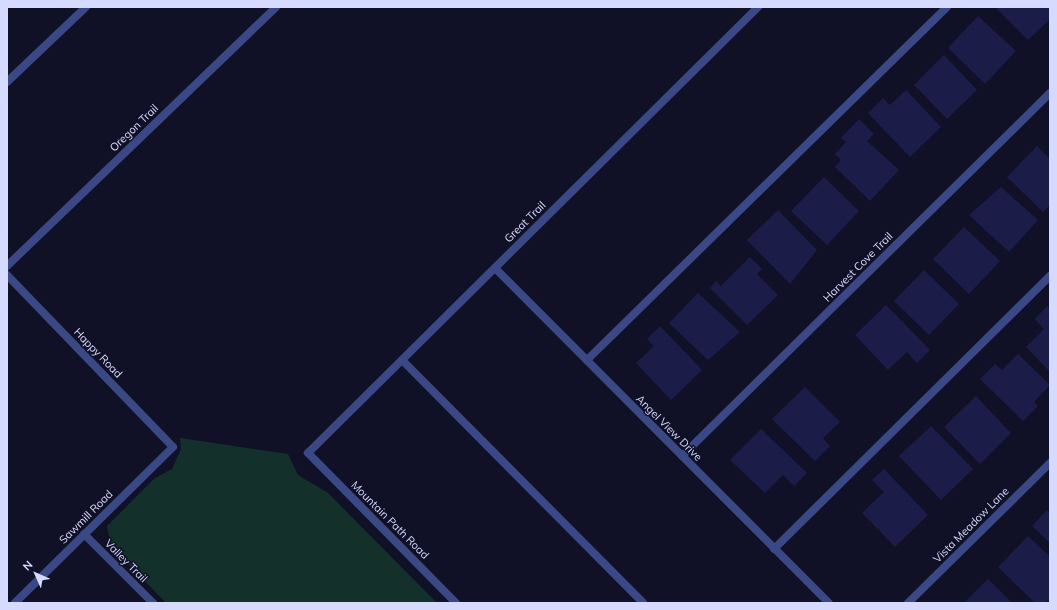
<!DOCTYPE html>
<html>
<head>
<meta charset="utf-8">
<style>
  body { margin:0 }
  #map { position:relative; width:1057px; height:610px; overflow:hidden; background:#101127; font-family:Mulish,sans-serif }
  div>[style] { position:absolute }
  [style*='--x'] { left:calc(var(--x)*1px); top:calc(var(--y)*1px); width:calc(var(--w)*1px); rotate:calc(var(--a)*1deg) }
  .green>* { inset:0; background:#13312a }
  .building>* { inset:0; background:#1c1c48 }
  .lane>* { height:8px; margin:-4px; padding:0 4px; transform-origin:4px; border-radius:4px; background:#3b4886 }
  .street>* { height:8px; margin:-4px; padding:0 4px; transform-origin:4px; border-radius:4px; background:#3b4886 }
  span { translate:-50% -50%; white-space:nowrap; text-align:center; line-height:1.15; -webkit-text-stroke:3px #101127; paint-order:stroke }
  .street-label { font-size:11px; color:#d7daff }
  .frame { position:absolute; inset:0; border:8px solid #d7daff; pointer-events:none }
  .north { position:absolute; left:16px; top:554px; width:40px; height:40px; -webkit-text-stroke:3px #101127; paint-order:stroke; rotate:315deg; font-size:11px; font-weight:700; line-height:16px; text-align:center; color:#d7daff }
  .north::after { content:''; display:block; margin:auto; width:14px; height:18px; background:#d7daff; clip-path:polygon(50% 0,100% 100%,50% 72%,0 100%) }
</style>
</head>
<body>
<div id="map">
  <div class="green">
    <div style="clip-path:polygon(180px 438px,288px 454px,298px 475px,328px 493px,437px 603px,166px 603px,111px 546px,107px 526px,155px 478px,172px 469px,181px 449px)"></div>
  </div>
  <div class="building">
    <div style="clip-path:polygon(995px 7px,1050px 7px,1050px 19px,1028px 40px)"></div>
    <div style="clip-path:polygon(978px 16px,1016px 51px,985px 84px,948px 48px)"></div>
    <div style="clip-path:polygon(944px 55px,977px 90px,947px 119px,914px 85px)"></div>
    <div style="clip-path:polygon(906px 90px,941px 127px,910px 157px,868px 113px,883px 98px,890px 105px)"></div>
    <div style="clip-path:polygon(859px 119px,874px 134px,867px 141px,899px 170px,870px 201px,835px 167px,841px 160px,835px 154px,846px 142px,841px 138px)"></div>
    <div style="clip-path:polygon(1037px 146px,1050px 159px,1050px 205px,1043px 212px,1007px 177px)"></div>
    <div style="clip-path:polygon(824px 177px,859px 211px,827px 245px,791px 211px)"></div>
    <div style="clip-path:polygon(1001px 187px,1038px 220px,1009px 252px,969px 215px)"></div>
    <div style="clip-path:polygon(778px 210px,817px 250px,790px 284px,747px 240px)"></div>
    <div style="clip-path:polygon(964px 227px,1000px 261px,969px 294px,933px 259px)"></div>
    <div style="clip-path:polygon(750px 257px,762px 269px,757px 274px,778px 295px,747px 325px,710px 288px,716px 281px,721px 286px)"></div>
    <div style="clip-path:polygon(924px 270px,959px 304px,929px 335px,894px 301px)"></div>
    <div style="clip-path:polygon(698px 293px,740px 332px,708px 360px,669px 323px)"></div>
    <div style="clip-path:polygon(886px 305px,930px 350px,917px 363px,907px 352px,888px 370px,855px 335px)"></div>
    <div style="clip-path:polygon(1047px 306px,1050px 309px,1050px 372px,1026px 347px,1044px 329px,1035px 319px)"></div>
    <div style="clip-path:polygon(660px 326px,702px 370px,671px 400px,636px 363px,654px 346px,647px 339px)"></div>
    <div style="clip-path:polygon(1018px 354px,1050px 385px,1034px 402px,1038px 406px,1023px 421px,980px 379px,995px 364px,1002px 370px)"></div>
    <div style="clip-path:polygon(805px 387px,840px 422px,823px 438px,830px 446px,815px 461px,772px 419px)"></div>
    <div style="clip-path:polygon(976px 396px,1011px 433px,980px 464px,944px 427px)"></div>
    <div style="clip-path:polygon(931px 426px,973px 469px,941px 500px,899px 456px)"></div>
    <div style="clip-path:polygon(761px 429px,807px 473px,794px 486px,783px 475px,765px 493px,730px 460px)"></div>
    <div style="clip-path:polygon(884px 469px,928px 515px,895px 547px,862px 513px,884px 492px,872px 480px)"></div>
    <div style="clip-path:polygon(1047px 510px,1050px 513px,1050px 543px,1032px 526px)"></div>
    <div style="clip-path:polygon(1028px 536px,1050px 557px,1050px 598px,1045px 603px,1035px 603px,998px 567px)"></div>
    <div style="clip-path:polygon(988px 579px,1012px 603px,964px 603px)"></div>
  </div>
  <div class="lane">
    <div style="--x:7;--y:82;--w:109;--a:-43.5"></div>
    <div style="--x:402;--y:360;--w:342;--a:45.2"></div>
    <div style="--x:587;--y:360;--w:504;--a:-44.44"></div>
    <div style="--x:774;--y:549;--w:388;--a:-44.7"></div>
  </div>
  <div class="street">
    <div style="--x:7;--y:266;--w:373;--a:-43.9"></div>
    <div style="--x:495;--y:268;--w:473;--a:45.1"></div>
    <div style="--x:7;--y:275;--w:239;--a:46"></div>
    <div style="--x:173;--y:447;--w:222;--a:135.4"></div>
    <div style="--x:682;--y:456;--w:517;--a:-44.61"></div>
    <div style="--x:84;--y:534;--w:98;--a:45"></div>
    <div style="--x:456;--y:603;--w:211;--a:-134.6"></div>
    <div style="--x:308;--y:453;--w:634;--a:-44.74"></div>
    <div style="--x:908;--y:603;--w:199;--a:-44.6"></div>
  </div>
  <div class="street-label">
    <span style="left:134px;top:128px;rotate:-44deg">Oregon Trail</span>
    <span style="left:525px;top:222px;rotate:-45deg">Great Trail</span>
    <span style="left:858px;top:267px;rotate:-45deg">Harvest Cove Trail</span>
    <span style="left:98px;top:353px;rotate:46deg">Happy Road</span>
    <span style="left:669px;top:428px;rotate:45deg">Angel View Drive</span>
    <span style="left:86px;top:517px;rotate:-45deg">Sawmill Road</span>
    <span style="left:390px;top:520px;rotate:45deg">Mountain Path Road</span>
    <span style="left:971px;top:525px;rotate:-45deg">Vista Meadow Lane</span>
    <span style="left:126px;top:561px;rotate:45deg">Valley Trail</span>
  </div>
  <div class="frame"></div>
  <div class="north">N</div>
</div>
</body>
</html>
